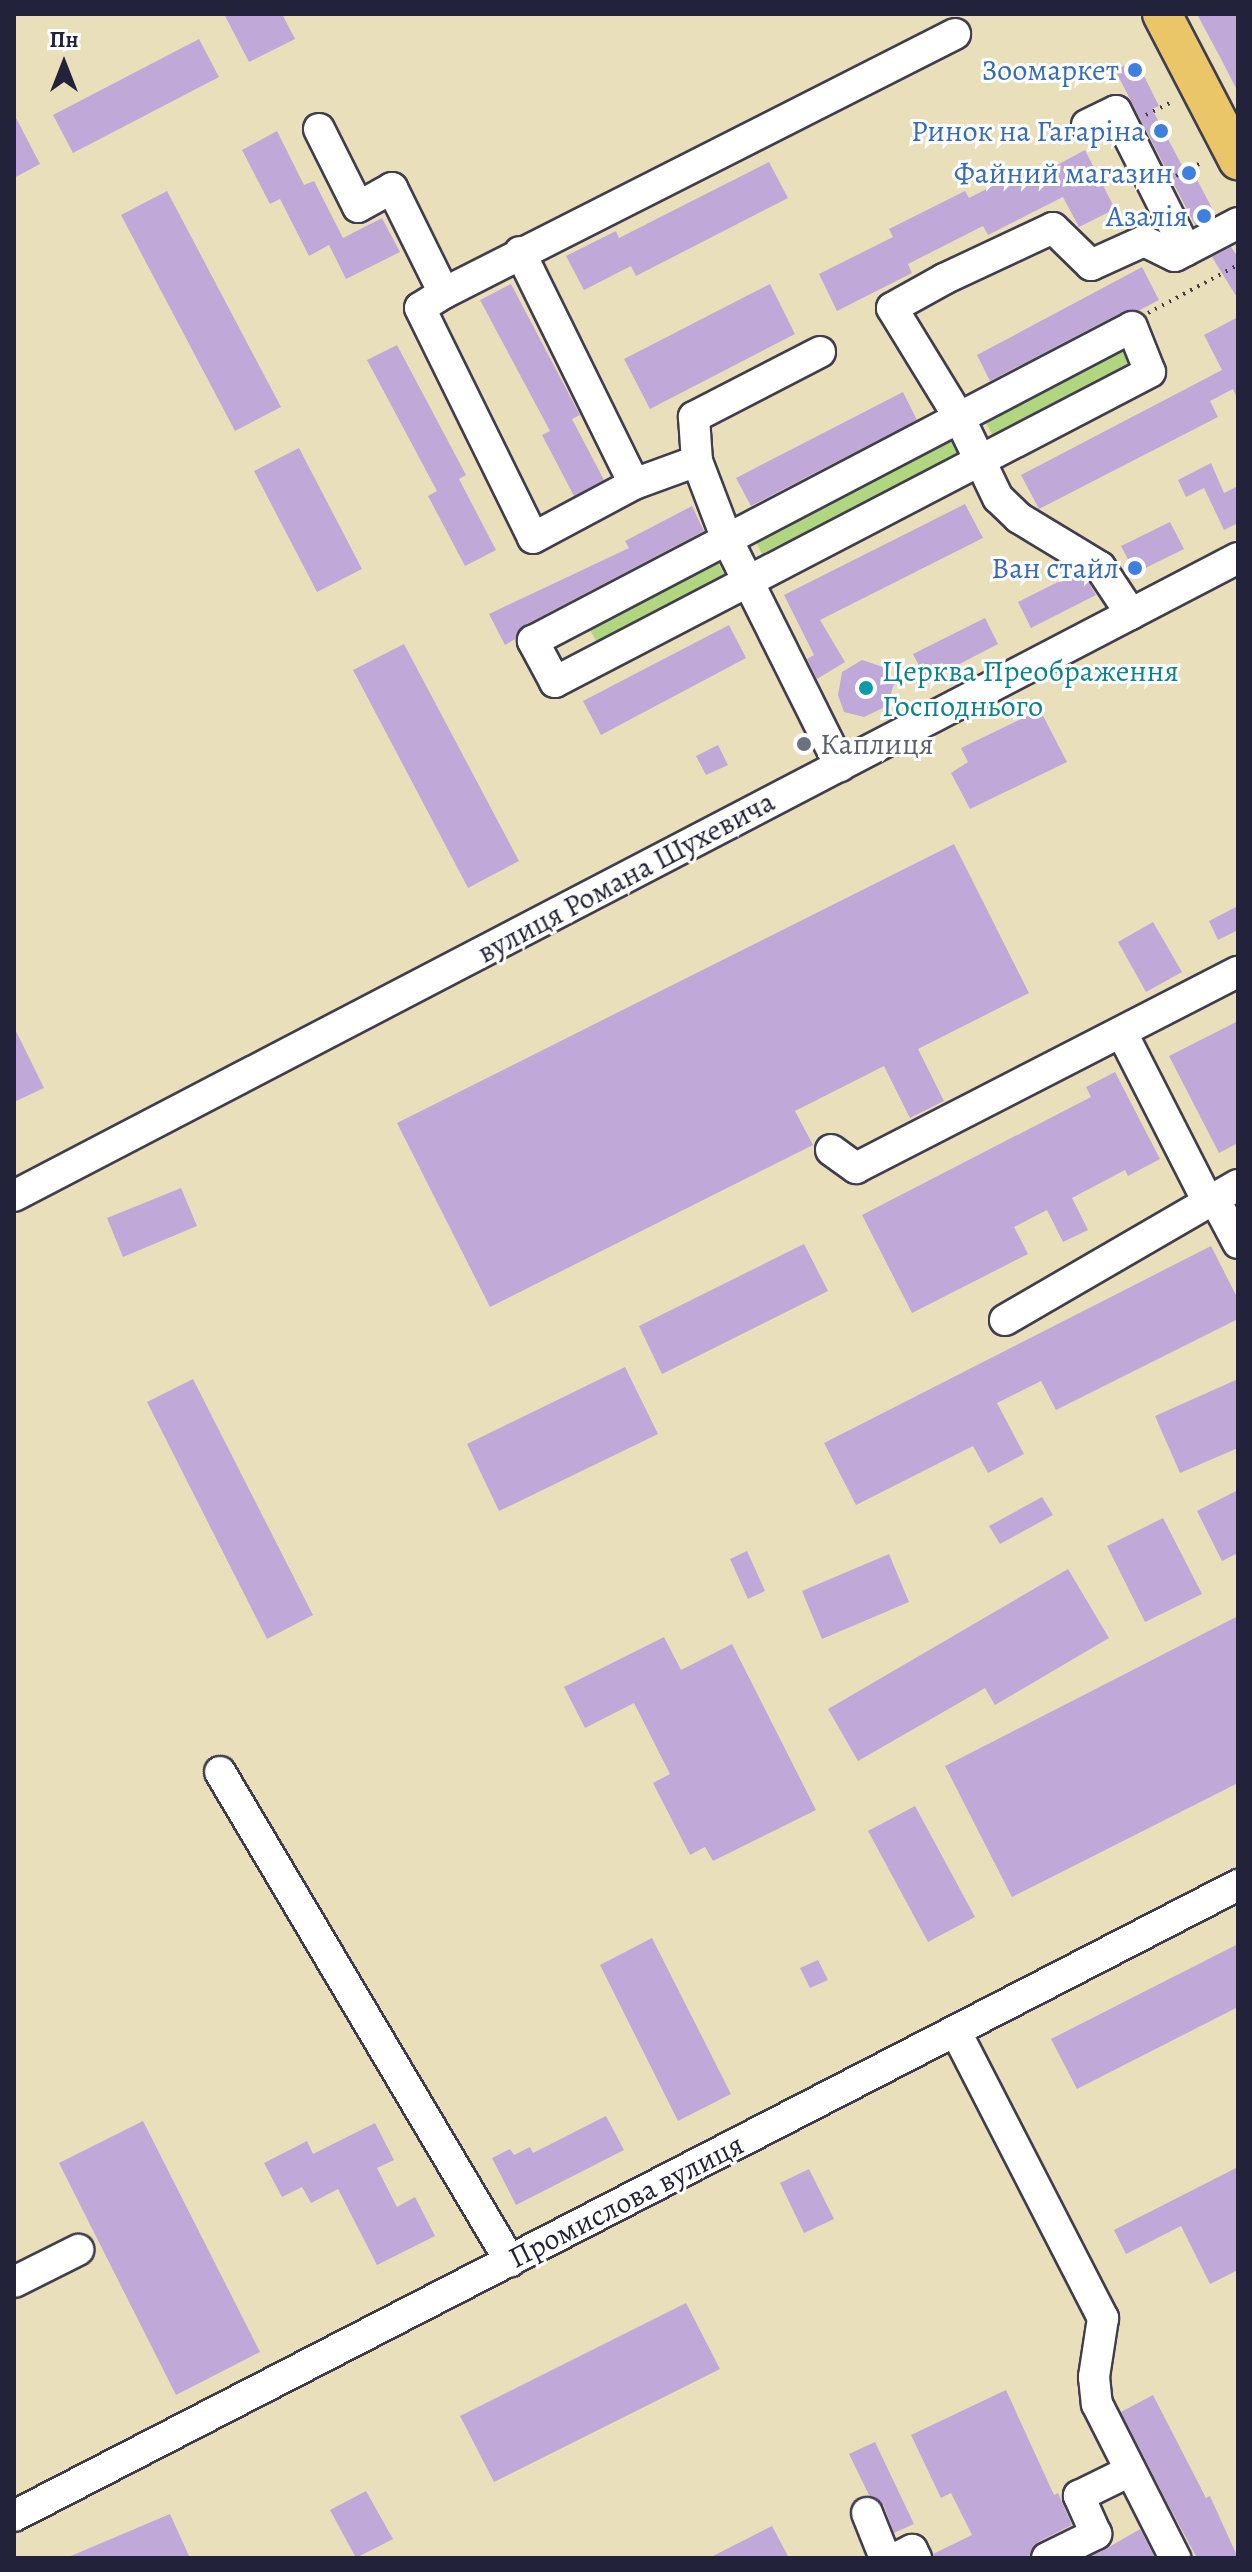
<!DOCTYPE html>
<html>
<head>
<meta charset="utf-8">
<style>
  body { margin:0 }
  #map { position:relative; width:1252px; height:2572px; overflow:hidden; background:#eadfbb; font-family:Alegreya,serif }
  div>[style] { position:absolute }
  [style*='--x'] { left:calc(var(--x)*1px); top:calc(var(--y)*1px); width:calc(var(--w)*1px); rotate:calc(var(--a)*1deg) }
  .green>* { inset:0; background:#b0d67f }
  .building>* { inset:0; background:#c0a9d9 }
  .path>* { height:4px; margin-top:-2px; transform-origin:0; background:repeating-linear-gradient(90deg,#403e4e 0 2px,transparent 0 8px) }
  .roads { filter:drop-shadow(2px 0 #403e4e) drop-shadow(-2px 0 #403e4e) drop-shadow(0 2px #403e4e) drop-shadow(0 -2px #403e4e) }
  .minor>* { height:30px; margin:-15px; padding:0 15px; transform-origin:15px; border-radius:15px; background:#fff }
  .major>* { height:38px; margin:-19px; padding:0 19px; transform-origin:19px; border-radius:19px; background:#ebc669 }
  .dots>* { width:22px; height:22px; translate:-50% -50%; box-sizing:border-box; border:4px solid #fff; border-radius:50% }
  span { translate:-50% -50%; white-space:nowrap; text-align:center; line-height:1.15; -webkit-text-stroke:6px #fff; paint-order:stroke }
  .shop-label { font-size:30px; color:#366cbe }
  .right { translate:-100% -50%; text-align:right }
  .culture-label { font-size:30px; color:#0d838f }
  .left { translate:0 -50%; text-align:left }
  .worship-label { font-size:30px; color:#5b616d }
  .street-label { font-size:30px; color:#22223b }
  .frame { position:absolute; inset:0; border:16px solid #22223b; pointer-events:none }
  .north { position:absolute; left:24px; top:24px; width:80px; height:80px; -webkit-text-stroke:6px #fff; paint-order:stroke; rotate:0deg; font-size:22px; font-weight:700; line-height:32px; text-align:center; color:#22223b }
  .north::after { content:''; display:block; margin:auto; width:28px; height:36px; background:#22223b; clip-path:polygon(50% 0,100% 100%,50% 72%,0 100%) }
</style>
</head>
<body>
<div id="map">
  <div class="green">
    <div style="clip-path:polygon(1119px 339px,1137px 370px,997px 443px,981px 414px)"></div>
    <div style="clip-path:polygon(950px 428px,963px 454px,762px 554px,751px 530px)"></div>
    <div style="clip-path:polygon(712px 551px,726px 578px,597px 643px,583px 616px)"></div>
  </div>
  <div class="building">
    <div style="clip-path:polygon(224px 14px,282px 14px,295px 39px,249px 62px)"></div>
    <div style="clip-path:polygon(1197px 14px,1238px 14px,1238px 92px,1221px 59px)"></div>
    <div style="clip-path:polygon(199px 39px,219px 77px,73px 153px,53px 115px)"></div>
    <div style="clip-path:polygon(1136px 60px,1159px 106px,1152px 109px,1186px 173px,1192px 170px,1215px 214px,1195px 225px,1115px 70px)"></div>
    <div style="clip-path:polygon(14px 114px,40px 164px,14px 178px)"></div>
    <div style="clip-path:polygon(277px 131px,304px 185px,314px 181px,343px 238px,382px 218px,400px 252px,346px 279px,329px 245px,309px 256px,280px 199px,270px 204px,242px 150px)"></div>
    <div style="clip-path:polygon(1085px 150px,1115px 209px,1079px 227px,1063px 197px,988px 235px,983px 226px,908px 264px,912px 273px,837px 311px,819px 274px,893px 237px,889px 229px,965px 191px,969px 198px,1025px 169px,1031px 179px)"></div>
    <div style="clip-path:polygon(769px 162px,788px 198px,636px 276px,631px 266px,584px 290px,566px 256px,616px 231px,619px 238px)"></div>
    <div style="clip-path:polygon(167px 191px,281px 407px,235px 431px,121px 215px)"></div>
    <div style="clip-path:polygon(1231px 247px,1238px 257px,1238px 299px,1212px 257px)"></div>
    <div style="clip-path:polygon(1142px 267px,1159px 300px,1138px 311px,1124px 311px,990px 381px,977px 355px)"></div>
    <div style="clip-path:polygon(511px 284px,580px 415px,572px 419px,604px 480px,574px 496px,542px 435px,550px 431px,480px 300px)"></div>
    <div style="clip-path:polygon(770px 284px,795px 334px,650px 409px,624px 359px)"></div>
    <div style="clip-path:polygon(1238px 317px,1238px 400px,1233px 389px,1210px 401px,1218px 417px,1039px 509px,1021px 475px,1222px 370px,1204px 335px)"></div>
    <div style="clip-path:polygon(397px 345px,466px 475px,459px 479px,496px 550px,465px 566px,428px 496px,437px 491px,367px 360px)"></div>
    <div style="clip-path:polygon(903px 392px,917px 420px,751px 506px,736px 478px)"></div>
    <div style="clip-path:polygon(299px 448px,362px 569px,317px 592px,254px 471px)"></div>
    <div style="clip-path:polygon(1211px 463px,1224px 493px,1238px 486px,1238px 523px,1224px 530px,1204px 488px,1186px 497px,1178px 480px)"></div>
    <div style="clip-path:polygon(965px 504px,983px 538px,820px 620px,845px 662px,817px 679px,807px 659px,814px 655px,784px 595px)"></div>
    <div style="clip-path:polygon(692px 506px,704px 531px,525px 625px,515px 639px,505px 645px,489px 614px,629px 548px,625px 541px)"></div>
    <div style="clip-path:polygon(1170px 522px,1184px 549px,1135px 573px,1121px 546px)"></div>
    <div style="clip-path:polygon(1076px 573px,1087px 580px,1096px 595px,1031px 628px,1018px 602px)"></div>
    <div style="clip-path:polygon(985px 618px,998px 644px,927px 681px,913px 654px)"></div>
    <div style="clip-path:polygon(729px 625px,746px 658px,601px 735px,583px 701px)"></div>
    <div style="clip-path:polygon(404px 644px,519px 861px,468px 888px,353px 670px)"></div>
    <div style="clip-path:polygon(862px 660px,883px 667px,894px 684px,887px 706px,864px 717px,844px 712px,838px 695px,842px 672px)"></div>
    <div style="clip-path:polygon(1040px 710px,1067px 762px,970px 809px,951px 773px,968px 762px,961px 748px)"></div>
    <div style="clip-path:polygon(718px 745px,728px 765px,706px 775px,696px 756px)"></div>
    <div style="clip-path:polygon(954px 844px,1029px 993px,918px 1049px,944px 1101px,910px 1118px,884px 1066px,795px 1111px,813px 1145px,490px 1307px,397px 1123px)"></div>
    <div style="clip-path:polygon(1238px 906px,1238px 930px,1218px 940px,1209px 921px)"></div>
    <div style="clip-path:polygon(1153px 922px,1182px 972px,1146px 992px,1118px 942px)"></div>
    <div style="clip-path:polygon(1238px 1021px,1238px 1143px,1219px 1153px,1169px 1056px)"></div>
    <div style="clip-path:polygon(14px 1027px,44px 1088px,14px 1102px)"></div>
    <div style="clip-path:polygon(1115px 1072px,1160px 1159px,1128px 1176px,1125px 1170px,1072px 1198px,1088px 1230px,1063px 1242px,1047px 1210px,1014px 1227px,1028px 1254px,912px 1313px,862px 1215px,1091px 1097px,1086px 1087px)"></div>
    <div style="clip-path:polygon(181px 1188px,197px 1226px,123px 1257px,107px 1218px)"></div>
    <div style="clip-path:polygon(804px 1244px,828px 1291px,662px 1374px,639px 1326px)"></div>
    <div style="clip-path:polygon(1211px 1246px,1238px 1299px,1238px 1319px,1056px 1410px,1041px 1381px,997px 1403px,1024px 1454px,988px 1473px,973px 1446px,856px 1505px,824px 1443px)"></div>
    <div style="clip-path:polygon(625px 1367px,658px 1434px,499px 1511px,467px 1444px)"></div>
    <div style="clip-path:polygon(193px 1379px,313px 1615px,267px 1639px,147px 1402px)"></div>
    <div style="clip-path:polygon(1238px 1379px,1238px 1448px,1180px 1473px,1155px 1416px)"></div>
    <div style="clip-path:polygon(1238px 1490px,1238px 1553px,1222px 1561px,1197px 1511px)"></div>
    <div style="clip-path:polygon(1042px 1497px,1053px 1515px,1000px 1544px,989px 1526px)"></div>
    <div style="clip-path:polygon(1163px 1518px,1202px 1594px,1145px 1622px,1107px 1546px)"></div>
    <div style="clip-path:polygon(747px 1551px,765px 1591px,748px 1599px,730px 1559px)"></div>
    <div style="clip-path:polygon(889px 1554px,909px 1602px,822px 1639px,802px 1591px)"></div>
    <div style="clip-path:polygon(1068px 1569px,1109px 1638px,995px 1705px,985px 1688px,858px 1761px,828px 1709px)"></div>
    <div style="clip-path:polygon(1238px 1616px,1238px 1783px,1012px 1897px,945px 1766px)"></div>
    <div style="clip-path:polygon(664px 1637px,681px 1670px,732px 1644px,816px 1810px,713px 1861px,705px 1847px,690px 1855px,653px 1783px,670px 1774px,634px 1703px,585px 1728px,564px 1687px)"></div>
    <div style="clip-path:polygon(915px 1806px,975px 1917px,928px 1942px,868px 1831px)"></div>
    <div style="clip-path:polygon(652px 1938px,731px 2094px,678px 2121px,600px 1965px)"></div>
    <div style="clip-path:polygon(1238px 1944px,1238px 2007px,1077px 2089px,1051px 2039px)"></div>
    <div style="clip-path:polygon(818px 1960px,828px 1980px,810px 1988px,800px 1968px)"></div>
    <div style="clip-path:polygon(606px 2116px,624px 2150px,516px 2205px,492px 2158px,510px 2149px,514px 2155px,530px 2147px,533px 2153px)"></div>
    <div style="clip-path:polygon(143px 2121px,260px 2352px,176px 2395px,59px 2163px)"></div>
    <div style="clip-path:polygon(375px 2123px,394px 2160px,377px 2168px,397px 2207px,415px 2197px,435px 2236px,377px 2265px,338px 2189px,311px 2203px,302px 2187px,282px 2197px,264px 2163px,307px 2141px,313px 2154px)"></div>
    <div style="clip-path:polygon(1238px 2167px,1238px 2270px,1210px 2284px,1181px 2226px,1126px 2254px,1114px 2230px)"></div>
    <div style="clip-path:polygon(809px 2169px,834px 2219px,804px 2233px,780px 2183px)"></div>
    <div style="clip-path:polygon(686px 2303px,720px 2369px,494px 2482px,460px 2416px)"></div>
    <div style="clip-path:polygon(1006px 2390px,1054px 2495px,1058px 2493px,1072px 2525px,1038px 2542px,1029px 2558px,934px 2558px,933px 2554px,972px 2535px,951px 2493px,941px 2498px,911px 2435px)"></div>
    <div style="clip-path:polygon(1153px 2395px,1206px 2498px,1210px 2496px,1238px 2558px,1197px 2558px,1170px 2508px,1121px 2412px)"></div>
    <div style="clip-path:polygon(875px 2442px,914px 2524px,894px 2533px,884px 2506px,869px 2495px,849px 2454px)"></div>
    <div style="clip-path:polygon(366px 2491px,393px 2539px,356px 2558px,330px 2510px)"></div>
    <div style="clip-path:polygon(170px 2514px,190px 2558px,66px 2558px)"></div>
    <div style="clip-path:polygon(772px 2526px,789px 2558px,709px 2558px)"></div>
    <div style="clip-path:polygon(1140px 2529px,1155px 2558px,1088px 2558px,1104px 2550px)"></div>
  </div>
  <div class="path">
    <div style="--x:1146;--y:115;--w:30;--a:-27"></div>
    <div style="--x:1176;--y:176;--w:30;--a:-28"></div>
    <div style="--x:1148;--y:313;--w:102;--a:-28.1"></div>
  </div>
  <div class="roads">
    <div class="minor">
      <div style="--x:1087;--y:125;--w:32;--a:-26"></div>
      <div style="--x:1116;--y:111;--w:156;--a:63.3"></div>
      <div style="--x:319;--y:129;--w:87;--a:63.4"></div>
      <div style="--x:358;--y:207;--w:39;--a:-29"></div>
      <div style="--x:392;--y:188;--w:117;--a:63.7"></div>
      <div style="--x:444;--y:293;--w:573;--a:-26.88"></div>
      <div style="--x:520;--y:252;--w:258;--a:63.8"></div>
      <div style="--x:444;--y:293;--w:28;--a:148"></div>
      <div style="--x:420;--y:308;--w:256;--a:63.8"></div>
      <div style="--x:533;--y:538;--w:115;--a:-28.1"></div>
      <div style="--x:634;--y:484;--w:67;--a:-20.1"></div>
      <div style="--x:1132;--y:327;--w:48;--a:68.2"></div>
      <div style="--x:1150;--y:372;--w:671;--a:152.48"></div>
      <div style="--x:555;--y:682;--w:47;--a:-118.2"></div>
      <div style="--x:533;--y:641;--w:676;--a:-27.66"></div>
      <div style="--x:820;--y:352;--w:142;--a:152.7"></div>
      <div style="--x:694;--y:417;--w:44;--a:86.1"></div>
      <div style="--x:697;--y:461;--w:81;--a:69.1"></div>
      <div style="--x:726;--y:537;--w:256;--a:63.5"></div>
      <div style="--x:1131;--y:614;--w:56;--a:-123.4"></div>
      <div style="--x:1100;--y:567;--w:95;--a:-148.8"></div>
      <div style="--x:1019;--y:518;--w:29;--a:-136"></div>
      <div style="--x:998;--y:498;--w:88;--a:-115.7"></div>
      <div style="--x:960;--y:419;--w:130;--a:-121.5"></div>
      <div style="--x:892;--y:308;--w:60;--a:-29.1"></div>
      <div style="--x:944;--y:279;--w:120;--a:-25.1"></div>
      <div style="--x:1053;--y:228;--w:53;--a:44.2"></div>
      <div style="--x:1091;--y:265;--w:58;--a:-24.4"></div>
      <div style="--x:1144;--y:241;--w:34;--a:26"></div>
      <div style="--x:1175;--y:256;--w:71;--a:-27.6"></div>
      <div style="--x:1122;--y:1033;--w:190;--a:63"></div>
      <div style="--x:831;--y:1150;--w:31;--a:36"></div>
      <div style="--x:856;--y:1168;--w:429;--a:-27.2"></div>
      <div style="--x:14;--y:1196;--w:1380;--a:-27.53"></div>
      <div style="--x:1214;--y:1198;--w:51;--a:61.9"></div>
      <div style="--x:1005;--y:1320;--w:269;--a:-30.1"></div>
      <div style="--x:220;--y:1772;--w:569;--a:59.33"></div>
      <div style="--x:956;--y:2032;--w:322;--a:62.8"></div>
      <div style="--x:1103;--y:2318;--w:60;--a:98.7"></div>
      <div style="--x:1094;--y:2377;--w:27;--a:84"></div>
      <div style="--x:1097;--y:2404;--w:173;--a:63.1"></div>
      <div style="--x:14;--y:2282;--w:72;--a:-26.6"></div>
      <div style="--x:867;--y:2513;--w:48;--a:68.2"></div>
      <div style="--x:14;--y:2516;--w:1377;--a:-27.27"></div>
      <div style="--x:896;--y:2558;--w:18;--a:-27"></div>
      <div style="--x:912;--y:2550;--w:9;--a:63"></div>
      <div style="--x:1047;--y:2558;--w:55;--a:-26.1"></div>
      <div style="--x:1096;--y:2534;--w:42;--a:-114.1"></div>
      <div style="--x:1079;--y:2496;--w:55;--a:-26.1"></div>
    </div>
    <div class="major">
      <div style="--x:1162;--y:14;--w:165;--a:62.5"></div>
    </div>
  </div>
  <div class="dots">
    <div style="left:1135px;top:70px;background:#3f7fe0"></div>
    <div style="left:1161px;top:131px;background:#3f7fe0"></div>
    <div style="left:1189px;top:173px;background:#3f7fe0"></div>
    <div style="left:1204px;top:216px;background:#3f7fe0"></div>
    <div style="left:1135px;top:568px;background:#3f7fe0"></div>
    <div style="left:866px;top:688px;background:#0f9aa8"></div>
    <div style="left:804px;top:744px;background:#6b7280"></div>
  </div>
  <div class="shop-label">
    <span class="right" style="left:1119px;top:70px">Зоомаркет</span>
    <span class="right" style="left:1145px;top:131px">Ринок на Гагаріна</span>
    <span class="right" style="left:1173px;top:173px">Файний магазин</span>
    <span class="right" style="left:1188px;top:216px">Азалія</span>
    <span class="right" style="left:1119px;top:568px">Ван стайл</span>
  </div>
  <div class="culture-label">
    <span class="left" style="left:882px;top:688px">Церква Преображення<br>Господнього</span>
  </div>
  <div class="worship-label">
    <span class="left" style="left:820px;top:744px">Каплиця</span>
  </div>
  <div class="street-label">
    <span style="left:626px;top:877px;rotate:-28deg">вулиця Романа Шухевича</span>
    <span style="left:626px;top:2201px;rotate:-27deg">Промислова вулиця</span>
  </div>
  <div class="frame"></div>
  <div class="north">Пн</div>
</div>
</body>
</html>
